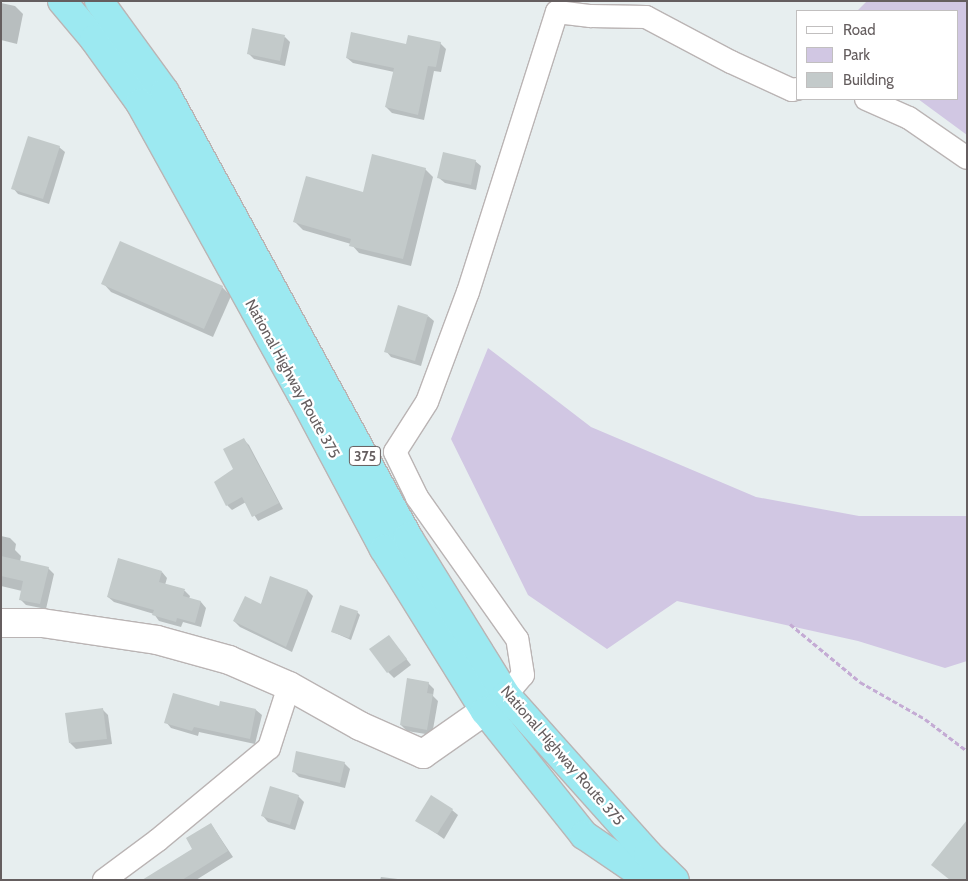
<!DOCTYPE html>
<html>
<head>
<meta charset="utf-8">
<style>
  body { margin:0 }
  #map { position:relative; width:968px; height:881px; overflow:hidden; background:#e7eeef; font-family:Cabin,sans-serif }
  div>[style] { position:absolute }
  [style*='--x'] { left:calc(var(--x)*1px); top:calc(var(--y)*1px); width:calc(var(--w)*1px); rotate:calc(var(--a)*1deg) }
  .green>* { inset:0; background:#d1c7e3 }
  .shadow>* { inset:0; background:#0003 }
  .building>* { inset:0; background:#c3caca }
  .path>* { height:3px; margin-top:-1.5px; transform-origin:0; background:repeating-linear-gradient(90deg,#c4abd4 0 5px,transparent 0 7.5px) }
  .roads { filter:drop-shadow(1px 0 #bab4b4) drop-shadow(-1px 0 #bab4b4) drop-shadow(0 1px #bab4b4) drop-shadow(0 -1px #bab4b4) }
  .street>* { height:22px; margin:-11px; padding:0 11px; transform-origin:11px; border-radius:11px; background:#fff }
  .secondary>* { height:28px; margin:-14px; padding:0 14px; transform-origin:14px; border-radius:14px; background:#fff }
  .highway>* { height:28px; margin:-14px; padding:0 14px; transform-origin:14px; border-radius:14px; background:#9ce9f1 }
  span { translate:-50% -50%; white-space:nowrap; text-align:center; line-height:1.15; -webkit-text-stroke:4.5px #fff; paint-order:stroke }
  .shield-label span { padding:1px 4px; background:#fff; border:1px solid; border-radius:4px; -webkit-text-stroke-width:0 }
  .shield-label { font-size:14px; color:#655e5f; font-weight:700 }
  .street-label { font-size:15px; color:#655e5f }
  .frame { position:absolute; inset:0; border:2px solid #655e5f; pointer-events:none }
  .legend { position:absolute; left:796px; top:10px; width:162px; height:90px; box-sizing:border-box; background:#fff; border:1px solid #c1bfbf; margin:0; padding:6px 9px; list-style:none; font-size:15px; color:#655e5f }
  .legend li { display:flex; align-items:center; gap:10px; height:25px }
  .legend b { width:25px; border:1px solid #c1bfbf }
</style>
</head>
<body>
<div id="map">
  <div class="green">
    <div style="clip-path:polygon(867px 1px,967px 1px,967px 135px,918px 99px,957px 99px,957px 11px,857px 11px)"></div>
    <div style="clip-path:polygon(488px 348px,591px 427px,756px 497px,859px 516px,967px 516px,967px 661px,945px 668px,858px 641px,677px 601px,607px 649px,528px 595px,451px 439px)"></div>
  </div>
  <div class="shadow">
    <div style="clip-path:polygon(1px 3px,15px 6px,23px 14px,17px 44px,1px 40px)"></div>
    <div style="clip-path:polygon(285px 37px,290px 42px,285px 66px,254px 59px,248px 53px)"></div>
    <div style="clip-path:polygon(440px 43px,446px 49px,441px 72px,434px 71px,424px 120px,392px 113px,386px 107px,394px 72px,353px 63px,347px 58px,407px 46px)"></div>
    <div style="clip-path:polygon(59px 147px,65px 152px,49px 204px,18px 194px,13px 188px)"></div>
    <div style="clip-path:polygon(475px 161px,481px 166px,476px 190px,445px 183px,439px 178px)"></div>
    <div style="clip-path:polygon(425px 169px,433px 177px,411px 266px,359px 253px,351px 244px,303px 230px,295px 222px)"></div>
    <div style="clip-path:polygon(103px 283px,222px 287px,231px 296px,213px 337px,111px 292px)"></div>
    <div style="clip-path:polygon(428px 316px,434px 321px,421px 366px,391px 357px,386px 351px)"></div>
    <div style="clip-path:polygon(244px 440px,249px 445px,283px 509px,258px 521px,246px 502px,232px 510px,227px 505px)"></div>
    <div style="clip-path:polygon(1px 536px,10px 538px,16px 544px,15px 550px,21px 556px,20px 562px,48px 568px,54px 574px,46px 609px,26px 605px,20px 599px,22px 591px,1px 586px)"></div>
    <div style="clip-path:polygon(162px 572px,167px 578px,165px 585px,185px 591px,190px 596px,189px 599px,201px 602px,206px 608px,201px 627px,183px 622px,181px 627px,159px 621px,154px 614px,114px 602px,108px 597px)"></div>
    <div style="clip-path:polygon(271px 578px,308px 591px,313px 596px,292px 652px,240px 627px,234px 621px,261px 605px)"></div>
    <div style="clip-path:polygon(357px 612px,360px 615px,351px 640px,333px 632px)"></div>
    <div style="clip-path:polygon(389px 636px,411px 665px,394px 678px,388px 672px)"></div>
    <div style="clip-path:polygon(428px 683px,434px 689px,433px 696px,438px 701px,432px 735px,407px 731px,401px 725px)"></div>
    <div style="clip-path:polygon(220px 708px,256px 710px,262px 715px,255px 744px,199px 732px,198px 736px,171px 728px,166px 722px)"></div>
    <div style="clip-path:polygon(102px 709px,108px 715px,112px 744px,76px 749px,70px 743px)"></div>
    <div style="clip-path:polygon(344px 763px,350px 769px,345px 788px,299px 777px,293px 771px)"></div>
    <div style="clip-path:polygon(298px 796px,304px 802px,295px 830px,268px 822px,263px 816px)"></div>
    <div style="clip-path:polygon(452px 810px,458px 815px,444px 839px,417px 820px)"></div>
    <div style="clip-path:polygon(211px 824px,233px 857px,196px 880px,166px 880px,194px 849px)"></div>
    <div style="clip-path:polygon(381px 877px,406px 880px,380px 880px)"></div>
  </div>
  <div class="building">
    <div style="clip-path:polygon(252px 28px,285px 35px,280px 61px,247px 54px)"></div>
    <div style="clip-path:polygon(351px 32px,406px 44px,408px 35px,441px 42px,436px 67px,428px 66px,418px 115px,385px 107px,394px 68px,346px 58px)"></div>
    <div style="clip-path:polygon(28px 136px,60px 146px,43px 199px,11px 189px)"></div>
    <div style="clip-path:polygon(443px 152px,476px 160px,471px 185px,437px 178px)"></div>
    <div style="clip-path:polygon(372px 154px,426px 168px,403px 259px,349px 246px,351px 239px,293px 222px,306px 176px,363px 192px)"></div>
    <div style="clip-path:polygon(120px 241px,223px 286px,204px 329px,101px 284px)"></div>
    <div style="clip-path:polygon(398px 305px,428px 315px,415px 361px,384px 352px)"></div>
    <div style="clip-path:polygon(244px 438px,279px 503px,252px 517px,242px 497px,226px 506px,214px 482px,233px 469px,223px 449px)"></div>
    <div style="clip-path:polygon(1px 556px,49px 567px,40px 604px,19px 600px,23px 581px,1px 576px)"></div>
    <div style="clip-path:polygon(118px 558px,162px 571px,159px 582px,185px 589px,183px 596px,201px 601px,195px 623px,177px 618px,176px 622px,152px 615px,154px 610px,107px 597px)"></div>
    <div style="clip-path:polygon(270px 576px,308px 590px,286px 647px,233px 621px,245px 596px,261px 604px)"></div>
    <div style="clip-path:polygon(340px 605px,358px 611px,349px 638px,331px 632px)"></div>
    <div style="clip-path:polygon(389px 635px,407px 659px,387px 673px,369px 649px)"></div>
    <div style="clip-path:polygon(407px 678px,429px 682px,427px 693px,433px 694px,427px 730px,400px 725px)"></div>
    <div style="clip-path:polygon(173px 693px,219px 706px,220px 701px,256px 709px,250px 739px,194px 727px,192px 731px,164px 723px)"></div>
    <div style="clip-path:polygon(103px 708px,107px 739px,69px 743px,65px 713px)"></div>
    <div style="clip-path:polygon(296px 751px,345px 762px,340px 783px,292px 772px)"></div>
    <div style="clip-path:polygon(270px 786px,299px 795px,290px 825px,261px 816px)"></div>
    <div style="clip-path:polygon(431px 795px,453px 809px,437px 834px,415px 821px)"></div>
    <div style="clip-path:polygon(967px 820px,967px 880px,950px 880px,931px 865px)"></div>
    <div style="clip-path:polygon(211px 823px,228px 851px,182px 880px,142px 880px,192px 849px,186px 838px)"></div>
  </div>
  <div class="path">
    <div style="--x:790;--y:624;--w:91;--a:39.6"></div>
    <div style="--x:860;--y:682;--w:75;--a:29.6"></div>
    <div style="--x:925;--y:719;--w:53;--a:37.3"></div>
  </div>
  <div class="roads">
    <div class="street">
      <div style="--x:866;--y:99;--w:47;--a:23.8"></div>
      <div style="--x:909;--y:118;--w:70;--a:34.6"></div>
      <div style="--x:506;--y:695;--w:26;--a:-50"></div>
      <div style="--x:523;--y:675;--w:36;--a:-99"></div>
      <div style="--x:517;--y:639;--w:174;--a:-125.2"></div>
      <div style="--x:417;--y:497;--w:50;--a:-116.1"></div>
      <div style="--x:395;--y:452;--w:59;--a:-57.4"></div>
      <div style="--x:427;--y:402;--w:117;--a:-69.6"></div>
      <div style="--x:468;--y:292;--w:294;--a:-72.4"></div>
      <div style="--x:557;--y:12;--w:34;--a:7"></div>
      <div style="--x:591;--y:16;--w:55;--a:1"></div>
      <div style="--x:646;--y:17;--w:96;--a:27.9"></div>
      <div style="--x:731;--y:62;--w:67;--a:24.7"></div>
      <div style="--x:792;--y:90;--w:5;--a:-11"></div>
      <div style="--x:104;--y:880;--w:67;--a:-36.5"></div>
      <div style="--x:158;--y:840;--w:144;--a:-39.7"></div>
      <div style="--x:269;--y:748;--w:65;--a:-72.1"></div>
    </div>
    <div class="secondary">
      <div style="--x:1;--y:623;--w:41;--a:0"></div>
      <div style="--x:42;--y:623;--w:116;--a:8.4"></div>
      <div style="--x:157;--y:640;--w:75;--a:15.5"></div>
      <div style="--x:229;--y:660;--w:65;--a:23.4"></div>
      <div style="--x:289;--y:686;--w:81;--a:29.4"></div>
      <div style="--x:360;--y:726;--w:69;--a:24"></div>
      <div style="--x:423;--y:754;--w:98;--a:-35"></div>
    </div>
    <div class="highway">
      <div style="--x:62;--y:1;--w:50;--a:49.9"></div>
      <div style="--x:94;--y:39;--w:79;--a:54.3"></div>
      <div style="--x:140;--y:103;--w:334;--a:61"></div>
      <div style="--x:302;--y:395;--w:174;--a:62"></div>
      <div style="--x:384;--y:549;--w:191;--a:58.1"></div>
      <div style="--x:485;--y:711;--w:159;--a:51.4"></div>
      <div style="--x:584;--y:835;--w:80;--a:34.3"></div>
      <div style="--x:99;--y:1;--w:112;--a:54"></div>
      <div style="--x:165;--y:92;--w:507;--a:61.36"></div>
      <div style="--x:408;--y:537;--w:186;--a:58.2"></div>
      <div style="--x:506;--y:695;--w:213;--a:48.2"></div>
      <div style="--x:648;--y:854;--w:37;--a:44"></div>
    </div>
  </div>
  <div class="shield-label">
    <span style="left:365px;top:456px">375</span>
  </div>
  <div class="street-label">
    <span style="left:292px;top:379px;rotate:61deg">National Highway Route 375</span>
    <span style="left:562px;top:756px;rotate:49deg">National Highway Route 375</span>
  </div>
  <div class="frame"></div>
  <ul class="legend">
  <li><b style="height:6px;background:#fff"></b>Road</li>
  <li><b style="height:14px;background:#d1c7e3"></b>Park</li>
  <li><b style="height:14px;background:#c3caca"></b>Building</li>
  </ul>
</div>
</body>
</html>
